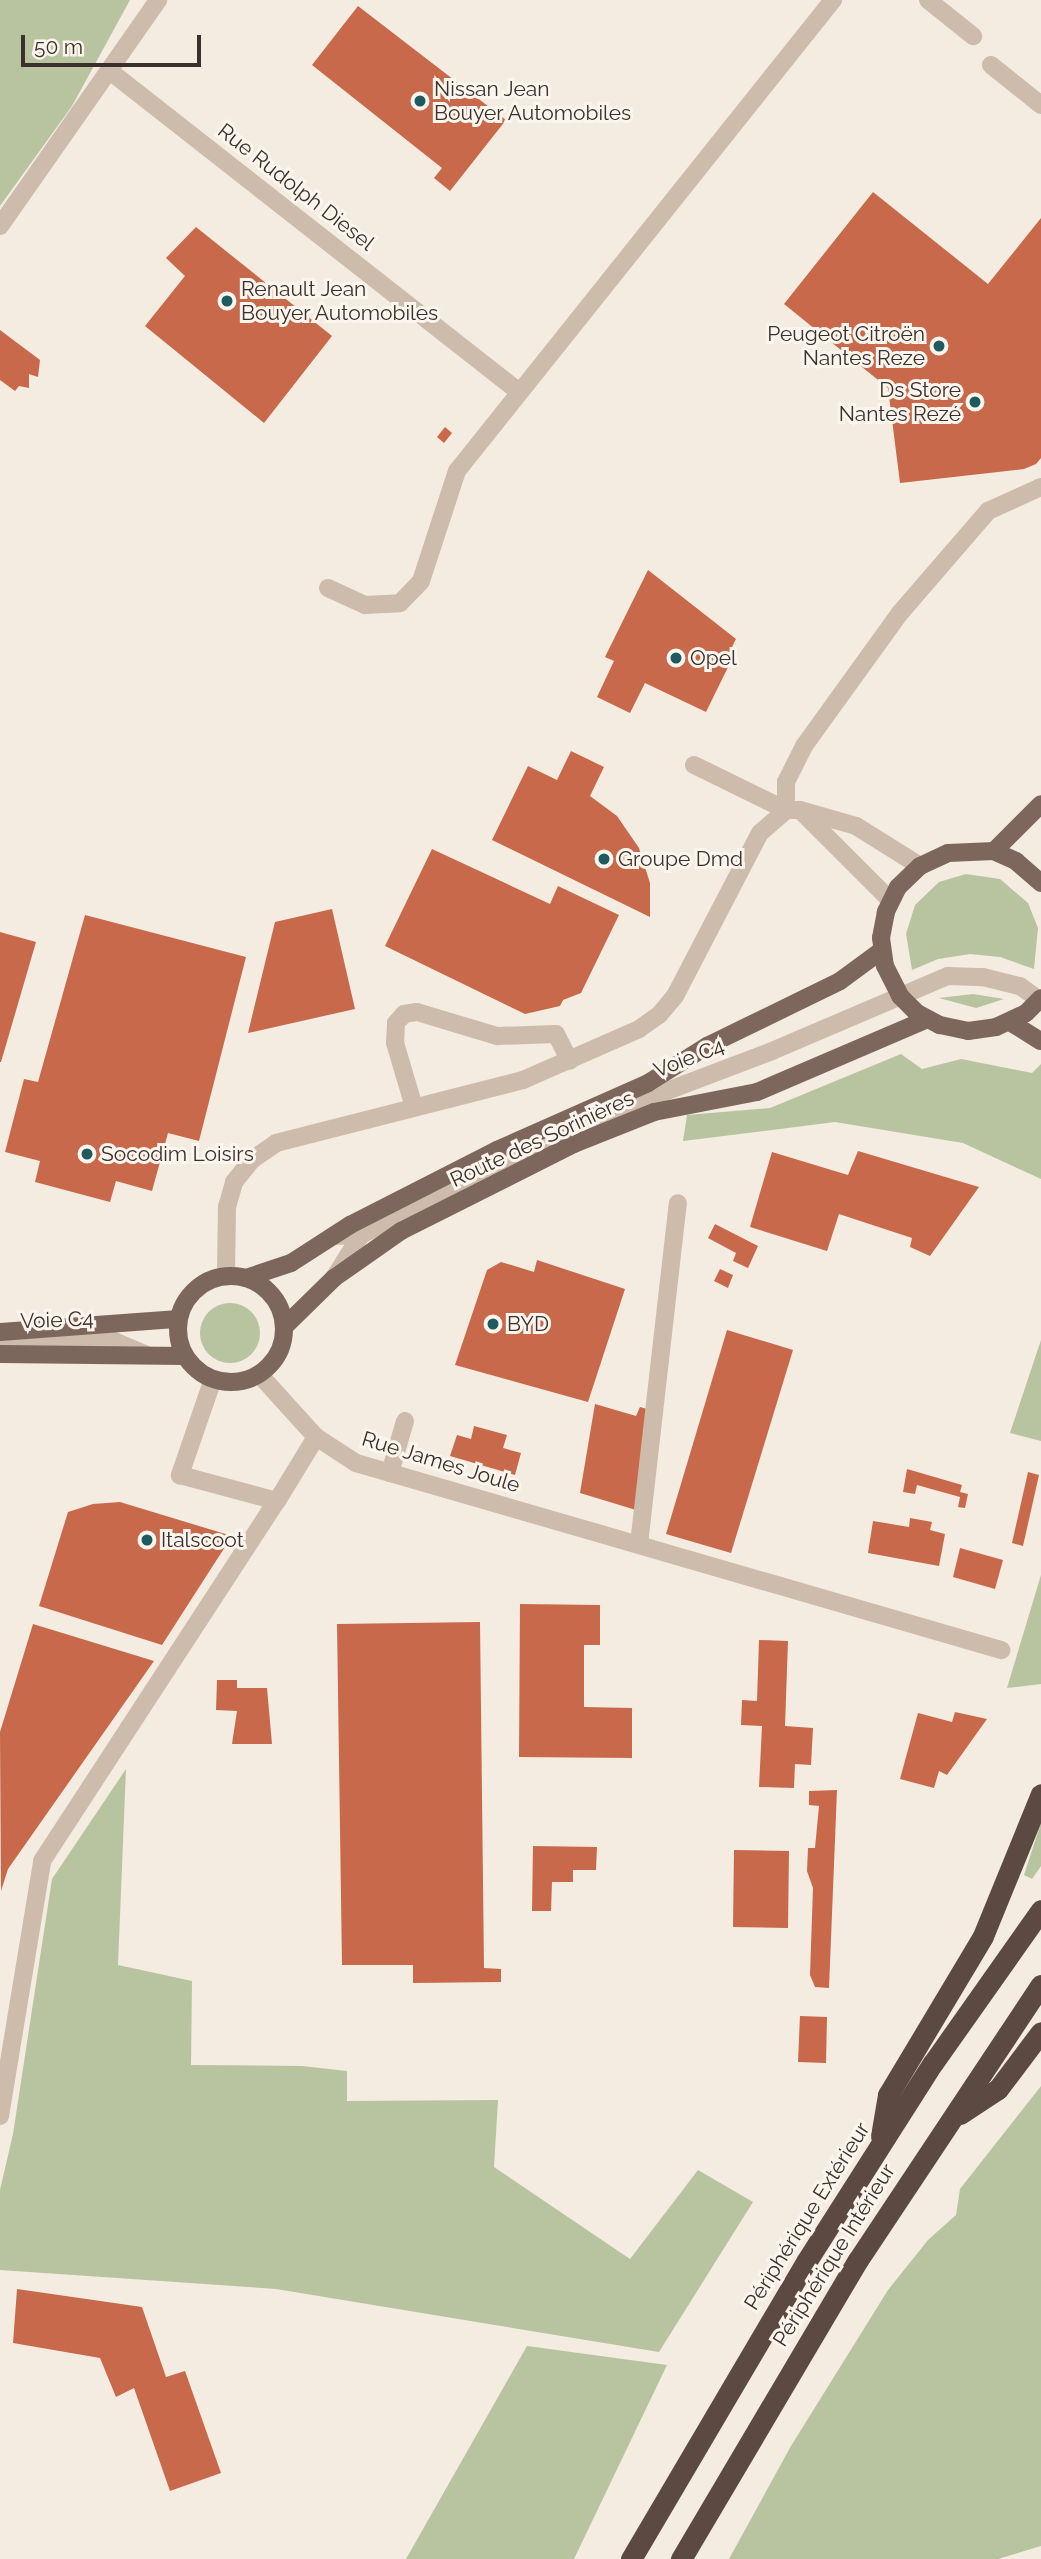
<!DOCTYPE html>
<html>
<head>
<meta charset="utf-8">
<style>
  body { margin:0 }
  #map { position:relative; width:1041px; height:2559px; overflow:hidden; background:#f4ebe1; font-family:Raleway,sans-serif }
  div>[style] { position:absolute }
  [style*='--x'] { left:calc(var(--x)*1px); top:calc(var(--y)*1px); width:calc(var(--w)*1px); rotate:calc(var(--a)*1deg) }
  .green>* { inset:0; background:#b8c4a0 }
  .round { border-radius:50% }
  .building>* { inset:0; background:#c8694b }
  .minor>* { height:18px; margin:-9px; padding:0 9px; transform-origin:9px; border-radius:9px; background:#cdbbac }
  .major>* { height:18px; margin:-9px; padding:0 9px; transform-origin:9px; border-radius:9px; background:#7d675c }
  .major>.ring { margin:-9px; padding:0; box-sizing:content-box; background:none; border:18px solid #7d675c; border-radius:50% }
  .highway>* { height:21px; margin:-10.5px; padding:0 10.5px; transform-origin:10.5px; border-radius:10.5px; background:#5c4a42 }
  .dots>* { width:19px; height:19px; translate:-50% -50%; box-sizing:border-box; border:4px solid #fbf5ee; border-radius:50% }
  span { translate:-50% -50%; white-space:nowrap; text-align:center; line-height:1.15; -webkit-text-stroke:6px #fbf5ee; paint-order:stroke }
  .poi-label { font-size:21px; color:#3b302b }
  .left { translate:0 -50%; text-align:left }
  .right { translate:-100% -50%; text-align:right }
  .street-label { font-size:21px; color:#3b302b }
  .scale { position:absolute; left:21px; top:35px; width:180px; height:32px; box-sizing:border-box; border:4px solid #3b302b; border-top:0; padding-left:9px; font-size:21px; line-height:24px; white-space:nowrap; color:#3b302b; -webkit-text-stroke:5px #fbf5ee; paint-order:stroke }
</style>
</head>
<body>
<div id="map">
  <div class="green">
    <div style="clip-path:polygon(0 0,130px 0,72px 106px,0 206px)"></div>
    <div style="clip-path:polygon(966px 874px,1000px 879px,1028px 903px,1038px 928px,1034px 969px,1000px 957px,970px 954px,938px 959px,912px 970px,906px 934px,915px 905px,939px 882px)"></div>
    <div style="clip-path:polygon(973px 994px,1004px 999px,976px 1008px,939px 998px)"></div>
    <div style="clip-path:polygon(901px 1054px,922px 1069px,961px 1059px,1032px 1073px,1041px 1064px,1041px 1179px,963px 1143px,835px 1122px,683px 1141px,687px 1115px,770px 1108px)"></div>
    <div class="round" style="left:200px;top:1303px;width:60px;height:60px"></div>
    <div style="clip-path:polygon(1041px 1340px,1041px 1441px,1010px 1433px)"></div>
    <div style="clip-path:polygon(1041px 1575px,1041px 1684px,1007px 1688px)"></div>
    <div style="clip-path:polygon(126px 1769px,118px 1965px,192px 1981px,191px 2065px,302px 2066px,347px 2071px,347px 2101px,498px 2100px,494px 2167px,630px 2259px,698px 2170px,753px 2202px,659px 2352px,276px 2289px,0 2270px,0 2190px,13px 2134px,52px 1879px)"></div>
    <div style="clip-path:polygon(1041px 1823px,1041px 1866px,1032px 1879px,1024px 1875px)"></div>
    <div style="clip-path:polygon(1041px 2086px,1041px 2546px,998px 2559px,729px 2559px,791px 2446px,888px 2290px,928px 2240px,956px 2215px,960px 2189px)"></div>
    <div style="clip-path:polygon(527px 2346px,667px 2365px,574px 2559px,406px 2559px)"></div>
  </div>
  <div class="building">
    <div style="clip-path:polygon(358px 6px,506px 120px,450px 191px,434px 178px,442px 168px,312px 65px)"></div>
    <div style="clip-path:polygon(873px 192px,988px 284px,1041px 218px,1041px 458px,1036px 464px,1024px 469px,900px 483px,888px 388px,784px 304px)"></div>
    <div style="clip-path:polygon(196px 227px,332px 336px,264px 423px,145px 326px,185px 276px,166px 258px)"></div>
    <div style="clip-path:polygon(0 330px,40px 360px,38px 377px,29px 374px,29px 388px,19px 386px,15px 391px,0 380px)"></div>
    <div style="clip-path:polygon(445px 427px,452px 433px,444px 443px,437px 437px)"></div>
    <div style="clip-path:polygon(648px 570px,736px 639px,727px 657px,731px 661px,706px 712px,645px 683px,630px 713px,597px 697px,614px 661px,605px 657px)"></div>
    <div style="clip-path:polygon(571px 751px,604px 767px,590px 796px,617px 816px,639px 848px,650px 883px,650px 917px,492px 840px,528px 766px,557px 780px)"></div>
    <div style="clip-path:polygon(432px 849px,550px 904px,558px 886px,619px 915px,581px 993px,563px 1000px,560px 1006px,525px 1014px,385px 946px)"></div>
    <div style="clip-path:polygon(332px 909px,355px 1009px,248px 1033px,275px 922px)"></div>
    <div style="clip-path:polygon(85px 915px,246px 957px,199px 1141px,168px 1133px,152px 1191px,116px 1181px,110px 1202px,35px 1182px,40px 1161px,5px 1152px,24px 1079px,38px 1082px)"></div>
    <div style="clip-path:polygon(0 932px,36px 942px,1px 1062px,0 1062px)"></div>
    <div style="clip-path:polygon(858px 1151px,979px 1187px,930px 1256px,910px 1247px,912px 1238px,839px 1214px,827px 1251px,750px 1227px,772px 1152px,848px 1175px)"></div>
    <div style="clip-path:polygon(715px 1224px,758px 1246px,748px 1268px,733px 1261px,736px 1253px,708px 1238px)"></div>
    <div style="clip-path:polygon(537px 1260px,625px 1289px,588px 1402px,455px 1365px,487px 1270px,501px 1262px,534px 1272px)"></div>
    <div style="clip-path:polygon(720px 1269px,733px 1275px,728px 1288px,714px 1281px)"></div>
    <div style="clip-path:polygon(727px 1330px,793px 1350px,731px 1553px,666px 1534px)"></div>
    <div style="clip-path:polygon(595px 1404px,636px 1416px,640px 1407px,647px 1409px,636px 1510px,580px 1493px)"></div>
    <div style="clip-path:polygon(474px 1426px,507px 1435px,503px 1448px,521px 1453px,515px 1475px,450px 1456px,457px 1435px,471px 1439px)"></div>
    <div style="clip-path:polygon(907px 1469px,962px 1485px,960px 1492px,968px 1494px,965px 1508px,958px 1507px,960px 1497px,917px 1485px,915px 1494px,903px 1492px)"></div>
    <div style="clip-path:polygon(1028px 1472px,1039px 1475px,1023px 1546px,1012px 1543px)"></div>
    <div style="clip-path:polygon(120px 1502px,232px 1536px,162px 1645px,39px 1606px,68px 1512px,93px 1504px)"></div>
    <div style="clip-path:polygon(910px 1518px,932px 1522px,930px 1530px,945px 1534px,939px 1566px,868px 1553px,873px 1521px,909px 1527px)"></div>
    <div style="clip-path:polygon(960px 1548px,1003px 1560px,995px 1589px,953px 1577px)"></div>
    <div style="clip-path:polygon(520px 1604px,600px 1605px,600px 1645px,584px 1645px,584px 1707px,632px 1708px,632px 1758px,519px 1757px)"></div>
    <div style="clip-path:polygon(480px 1622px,484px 1968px,501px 1969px,501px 1982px,413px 1983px,413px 1965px,342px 1965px,337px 1624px)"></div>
    <div style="clip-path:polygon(33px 1624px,154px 1661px,8px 1869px,1px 1891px,0 1732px)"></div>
    <div style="clip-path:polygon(759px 1640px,788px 1641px,785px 1726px,813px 1728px,811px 1765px,795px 1764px,794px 1788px,759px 1787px,762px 1726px,741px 1725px,742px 1700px,757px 1701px)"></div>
    <div style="clip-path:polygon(217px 1680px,237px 1680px,237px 1688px,267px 1688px,272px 1744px,232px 1744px,237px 1711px,216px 1710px)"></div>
    <div style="clip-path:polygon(955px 1712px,987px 1719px,947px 1775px,939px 1771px,934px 1788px,900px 1779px,918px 1713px,952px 1722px)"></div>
    <div style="clip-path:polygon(837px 1790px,829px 1988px,815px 1987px,810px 1975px,813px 1888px,807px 1871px,808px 1848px,815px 1848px,819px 1806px,809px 1805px,809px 1791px)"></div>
    <div style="clip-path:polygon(533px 1846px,597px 1847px,596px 1870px,573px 1870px,573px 1882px,552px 1882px,551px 1911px,532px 1911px)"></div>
    <div style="clip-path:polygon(734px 1850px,789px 1851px,788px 1928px,733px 1927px)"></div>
    <div style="clip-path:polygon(800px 2016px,827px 2017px,826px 2063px,798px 2062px)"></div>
    <div style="clip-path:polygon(17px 2289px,142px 2307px,166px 2377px,185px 2371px,221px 2473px,170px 2491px,134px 2388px,116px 2397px,100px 2358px,13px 2343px)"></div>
  </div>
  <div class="minor">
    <div style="--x:928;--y:0;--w:58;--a:38.7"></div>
    <div style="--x:991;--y:65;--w:64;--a:38.7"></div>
    <div style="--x:111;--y:72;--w:517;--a:38.09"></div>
    <div style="--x:0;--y:226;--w:276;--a:-55"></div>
    <div style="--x:328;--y:588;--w:41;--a:24.7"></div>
    <div style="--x:365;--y:605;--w:35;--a:-3"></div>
    <div style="--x:400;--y:603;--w:30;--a:-46"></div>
    <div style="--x:421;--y:581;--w:116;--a:-71.9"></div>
    <div style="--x:457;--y:471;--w:603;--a:-51.4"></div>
    <div style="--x:694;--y:765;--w:102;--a:26.1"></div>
    <div style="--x:786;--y:810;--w:28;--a:-90"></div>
    <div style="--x:786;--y:782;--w:40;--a:-63.4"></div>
    <div style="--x:804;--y:746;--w:164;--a:-54.2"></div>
    <div style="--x:900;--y:613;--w:135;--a:-49.2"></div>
    <div style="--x:988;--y:511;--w:58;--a:-24.4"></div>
    <div style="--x:890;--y:900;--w:127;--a:-135"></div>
    <div style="--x:800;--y:810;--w:58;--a:15.9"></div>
    <div style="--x:856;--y:826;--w:75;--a:32"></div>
    <div style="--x:414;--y:1107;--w:67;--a:-106.5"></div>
    <div style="--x:395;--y:1043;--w:20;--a:-87"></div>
    <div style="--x:396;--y:1023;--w:12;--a:-48"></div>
    <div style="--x:404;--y:1014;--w:13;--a:-9"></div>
    <div style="--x:417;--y:1012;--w:84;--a:16.7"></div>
    <div style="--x:497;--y:1036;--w:59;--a:-1.9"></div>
    <div style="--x:556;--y:1034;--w:30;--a:63"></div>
    <div style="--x:333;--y:1236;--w:28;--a:-2"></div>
    <div style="--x:361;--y:1235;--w:254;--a:-26.7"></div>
    <div style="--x:588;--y:1121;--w:197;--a:-20.8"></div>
    <div style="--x:772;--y:1051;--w:191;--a:-23.1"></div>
    <div style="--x:948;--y:976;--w:35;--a:2"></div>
    <div style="--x:983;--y:977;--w:38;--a:14"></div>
    <div style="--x:1020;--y:986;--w:26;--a:36"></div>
    <div style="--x:226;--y:1276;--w:69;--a:-89.2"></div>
    <div style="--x:227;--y:1207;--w:26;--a:-74"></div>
    <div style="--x:234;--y:1182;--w:28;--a:-51"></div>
    <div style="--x:252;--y:1160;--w:29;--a:-35"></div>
    <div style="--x:276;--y:1143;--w:255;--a:-14.3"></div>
    <div style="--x:523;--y:1080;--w:127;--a:-23.7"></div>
    <div style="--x:639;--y:1029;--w:24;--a:-35"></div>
    <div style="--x:659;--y:1015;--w:25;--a:-50"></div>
    <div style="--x:675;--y:996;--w:184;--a:-62.5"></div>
    <div style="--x:760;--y:833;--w:35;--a:-41"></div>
    <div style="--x:786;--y:810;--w:14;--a:0"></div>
    <div style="--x:334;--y:1278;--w:51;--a:-57.9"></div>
    <div style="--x:0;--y:1343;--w:114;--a:-1"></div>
    <div style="--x:114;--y:1341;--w:34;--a:23"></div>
    <div style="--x:259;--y:1374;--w:85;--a:47.9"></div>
    <div style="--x:316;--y:1437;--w:48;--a:33"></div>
    <div style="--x:356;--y:1463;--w:672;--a:16.17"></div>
    <div style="--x:213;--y:1379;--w:102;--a:109"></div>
    <div style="--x:180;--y:1475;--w:100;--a:15"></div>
    <div style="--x:277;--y:1501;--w:75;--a:-58.6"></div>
    <div style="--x:390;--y:1473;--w:54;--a:-73.9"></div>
    <div style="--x:639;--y:1544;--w:343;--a:-83.5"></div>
    <div style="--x:0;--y:2116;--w:258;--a:-80.6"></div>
    <div style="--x:42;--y:1861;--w:430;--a:-56.9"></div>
  </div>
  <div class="major">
    <div style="--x:994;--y:851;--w:66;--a:-45"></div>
    <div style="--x:1041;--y:883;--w:33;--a:-139"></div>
    <div style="--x:1016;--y:861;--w:24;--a:-156"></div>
    <div style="--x:994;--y:851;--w:46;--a:177.5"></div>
    <div style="--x:948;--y:853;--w:31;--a:155"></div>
    <div style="--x:920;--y:866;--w:30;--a:136"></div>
    <div style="--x:898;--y:887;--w:28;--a:116"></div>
    <div style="--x:886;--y:912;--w:26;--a:101"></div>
    <div style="--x:881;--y:938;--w:28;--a:82"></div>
    <div style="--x:885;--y:966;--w:34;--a:63"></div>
    <div style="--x:900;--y:996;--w:24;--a:45"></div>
    <div style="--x:917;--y:1013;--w:26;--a:28"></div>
    <div style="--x:940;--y:1025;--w:29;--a:12"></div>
    <div style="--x:968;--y:1031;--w:28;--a:-8"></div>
    <div style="--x:996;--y:1027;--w:33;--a:-25"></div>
    <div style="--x:1026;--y:1013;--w:21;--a:-45"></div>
    <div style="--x:1010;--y:1022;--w:36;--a:32"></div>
    <div class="ring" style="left:178px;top:1276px;width:88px;height:88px"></div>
    <div style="--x:246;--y:1278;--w:47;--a:-18.4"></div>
    <div style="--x:291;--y:1263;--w:70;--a:-32.8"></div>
    <div style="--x:350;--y:1225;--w:165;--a:-27"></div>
    <div style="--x:497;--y:1150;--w:165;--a:-23.9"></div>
    <div style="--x:648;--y:1083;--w:70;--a:-32.1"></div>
    <div style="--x:707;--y:1046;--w:148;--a:-26"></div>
    <div style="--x:840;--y:981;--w:52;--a:-36.4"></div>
    <div style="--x:284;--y:1327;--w:70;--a:-44.4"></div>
    <div style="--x:334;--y:1278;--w:82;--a:-35"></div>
    <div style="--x:401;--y:1231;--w:194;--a:-26.7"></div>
    <div style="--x:574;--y:1144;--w:86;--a:-21.8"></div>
    <div style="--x:654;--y:1112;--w:105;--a:-11"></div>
    <div style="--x:757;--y:1092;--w:185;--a:-23.2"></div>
    <div style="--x:0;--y:1332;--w:179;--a:-4.2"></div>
    <div style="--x:0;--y:1354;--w:185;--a:0.6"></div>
  </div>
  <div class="highway">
    <div style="--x:960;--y:2114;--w:45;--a:-33.3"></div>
    <div style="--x:998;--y:2089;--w:71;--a:-53"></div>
    <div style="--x:881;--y:2136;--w:42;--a:-80.3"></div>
    <div style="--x:888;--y:2095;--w:185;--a:-59.1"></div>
    <div style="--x:983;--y:1936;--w:153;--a:-67.8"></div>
    <div style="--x:631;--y:2559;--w:345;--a:-59.5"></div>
    <div style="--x:806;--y:2262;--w:236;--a:-57.5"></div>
    <div style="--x:933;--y:2063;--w:187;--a:-54.8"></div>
    <div style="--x:681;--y:2559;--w:347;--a:-59.4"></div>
    <div style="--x:858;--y:2260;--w:330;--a:-56.4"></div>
  </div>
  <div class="dots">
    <div style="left:420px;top:101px;background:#1f5a5e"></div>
    <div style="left:227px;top:301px;background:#1f5a5e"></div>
    <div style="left:939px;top:346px;background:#1f5a5e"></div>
    <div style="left:975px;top:402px;background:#1f5a5e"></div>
    <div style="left:676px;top:658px;background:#1f5a5e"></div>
    <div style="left:604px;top:859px;background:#1f5a5e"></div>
    <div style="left:87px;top:1154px;background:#1f5a5e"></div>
    <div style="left:493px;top:1324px;background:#1f5a5e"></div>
    <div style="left:147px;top:1540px;background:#1f5a5e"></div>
  </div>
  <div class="poi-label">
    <span class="left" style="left:434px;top:101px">Nissan Jean<br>Bouyer Automobiles</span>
    <span class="left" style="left:241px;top:301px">Renault Jean<br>Bouyer Automobiles</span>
    <span class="right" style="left:925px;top:346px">Peugeot Citroën<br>Nantes Reze</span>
    <span class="right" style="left:961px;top:402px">Ds Store<br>Nantes Rezé</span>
    <span class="left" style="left:690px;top:658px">Opel</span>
    <span class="left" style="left:618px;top:859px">Groupe Dmd</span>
    <span class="left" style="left:101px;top:1154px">Socodim Loisirs</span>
    <span class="left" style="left:507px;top:1324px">BYD</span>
    <span class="left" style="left:161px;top:1540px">Italscoot</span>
  </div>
  <div class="street-label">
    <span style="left:296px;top:187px;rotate:38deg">Rue Rudolph Diesel</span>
    <span style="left:689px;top:1058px;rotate:-21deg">Voie C4</span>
    <span style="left:542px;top:1139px;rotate:-25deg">Route des Sorinières</span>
    <span style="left:57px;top:1320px;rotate:-2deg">Voie C4</span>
    <span style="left:441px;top:1462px;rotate:17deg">Rue James Joule</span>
    <span style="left:807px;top:2216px;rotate:-58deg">Périphérique Extérieur</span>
    <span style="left:834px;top:2255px;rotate:-58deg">Périphérique Intérieur</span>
  </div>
  <div class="scale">50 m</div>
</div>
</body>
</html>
